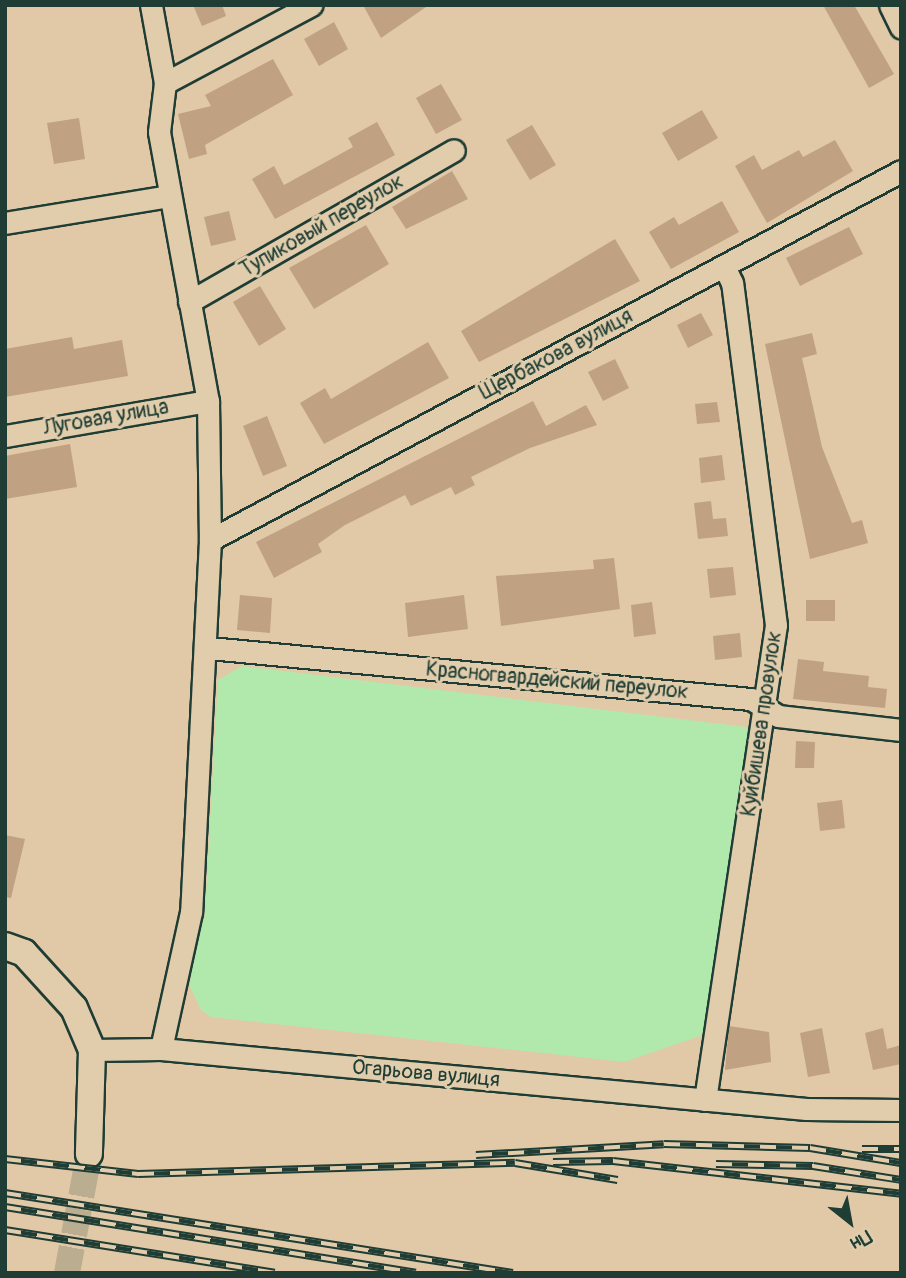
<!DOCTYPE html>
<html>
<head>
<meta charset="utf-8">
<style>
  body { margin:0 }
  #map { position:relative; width:906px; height:1278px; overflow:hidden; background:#e1c9a7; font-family:Pangolin,sans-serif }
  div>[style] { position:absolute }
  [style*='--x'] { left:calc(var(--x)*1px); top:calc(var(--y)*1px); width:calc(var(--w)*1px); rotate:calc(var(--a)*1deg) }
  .green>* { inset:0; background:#b1e9ac }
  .building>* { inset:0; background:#c0a182 }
  .major-tunnel>* { height:26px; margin-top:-13px; transform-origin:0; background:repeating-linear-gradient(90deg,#baad90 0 26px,transparent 0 39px) }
  .roads { filter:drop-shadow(2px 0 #1f3d34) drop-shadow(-2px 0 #1f3d34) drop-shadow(0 2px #1f3d34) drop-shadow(0 -2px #1f3d34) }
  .minor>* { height:21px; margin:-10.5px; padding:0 10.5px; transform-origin:10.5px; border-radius:10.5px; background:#e1cdac }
  .major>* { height:26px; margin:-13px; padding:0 13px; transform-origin:13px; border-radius:13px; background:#e1cdac }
  .rail>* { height:8px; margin-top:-4px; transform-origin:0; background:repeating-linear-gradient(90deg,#e1cdac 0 16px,#1f3d34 0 32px); box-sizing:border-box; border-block:2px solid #1f3d34 }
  span { translate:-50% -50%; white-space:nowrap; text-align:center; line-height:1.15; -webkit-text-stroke:6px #e1cdac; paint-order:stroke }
  .street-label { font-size:21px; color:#1f3d34 }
  .frame { position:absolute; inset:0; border:7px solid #1f3d34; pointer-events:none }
  .north { position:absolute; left:815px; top:1187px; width:70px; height:70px; -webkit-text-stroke:5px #e1cdac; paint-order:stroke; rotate:149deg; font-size:19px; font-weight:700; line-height:28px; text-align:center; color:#1f3d34 }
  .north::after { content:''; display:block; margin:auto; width:24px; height:32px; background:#1f3d34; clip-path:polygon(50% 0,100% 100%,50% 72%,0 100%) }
</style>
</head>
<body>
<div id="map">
  <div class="green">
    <div style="clip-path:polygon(242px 666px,746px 727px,750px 741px,708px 1026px,700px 1036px,624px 1062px,211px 1017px,201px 1010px,190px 987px,191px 967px,205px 913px,218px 680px)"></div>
  </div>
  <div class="building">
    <div style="clip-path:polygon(193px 5px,222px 5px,226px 16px,202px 26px)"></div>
    <div style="clip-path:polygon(363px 5px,429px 5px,381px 38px)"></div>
    <div style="clip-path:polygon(823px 5px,854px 5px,894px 74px,869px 88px)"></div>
    <div style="clip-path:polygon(334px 22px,348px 49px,319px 66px,304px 39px)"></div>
    <div style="clip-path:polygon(273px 59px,293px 95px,205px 145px,207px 154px,189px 159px,178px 114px,211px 106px,205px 95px)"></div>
    <div style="clip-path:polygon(441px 84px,462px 120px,436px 134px,416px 98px)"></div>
    <div style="clip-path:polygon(702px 110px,718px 138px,678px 161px,662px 133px)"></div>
    <div style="clip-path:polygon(79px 118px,85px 159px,54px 164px,47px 123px)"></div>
    <div style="clip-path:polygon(377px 122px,395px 155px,275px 219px,252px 179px,274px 166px,284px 185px,353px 147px,348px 138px)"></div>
    <div style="clip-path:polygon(532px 125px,556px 165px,530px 180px,506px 140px)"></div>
    <div style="clip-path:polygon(835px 140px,853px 171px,767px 223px,735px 166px,754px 155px,762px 170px,799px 150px,803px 157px)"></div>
    <div style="clip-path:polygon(452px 171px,468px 199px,406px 229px,392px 207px)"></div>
    <div style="clip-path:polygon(722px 201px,739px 232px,671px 269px,649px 232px,674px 217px,679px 225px)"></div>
    <div style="clip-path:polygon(229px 211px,236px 240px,211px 246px,204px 217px)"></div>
    <div style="clip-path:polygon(366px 225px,389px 264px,314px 309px,289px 268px)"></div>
    <div style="clip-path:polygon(849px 227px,863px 254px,800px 286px,786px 258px)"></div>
    <div style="clip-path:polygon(615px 239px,640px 281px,479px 362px,461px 331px)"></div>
    <div style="clip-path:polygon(260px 286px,286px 329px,259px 346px,233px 302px)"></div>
    <div style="clip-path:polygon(701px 313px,713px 335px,688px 348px,677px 325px)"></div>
    <div style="clip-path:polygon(812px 333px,817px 354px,802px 358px,822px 447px,852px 523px,862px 520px,868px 543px,810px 559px,765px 344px)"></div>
    <div style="clip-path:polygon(72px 337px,74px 349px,122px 340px,128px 376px,5px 397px,5px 349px)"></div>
    <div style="clip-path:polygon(428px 342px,449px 378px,324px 444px,300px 403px,325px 388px,331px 399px)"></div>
    <div style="clip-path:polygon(615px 359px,629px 388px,603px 401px,588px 372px)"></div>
    <div style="clip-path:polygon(533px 401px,546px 426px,586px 405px,597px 425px,530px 448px,471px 477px,475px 485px,455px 495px,451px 487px,411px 506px,405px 495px,345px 525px,318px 544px,322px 552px,274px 578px,256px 542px)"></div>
    <div style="clip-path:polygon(717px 402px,720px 422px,697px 424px,695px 404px)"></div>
    <div style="clip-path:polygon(267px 416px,287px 466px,263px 476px,243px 426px)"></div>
    <div style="clip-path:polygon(70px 444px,77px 487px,5px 499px,5px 456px)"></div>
    <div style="clip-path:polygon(722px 455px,725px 480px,701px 483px,699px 458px)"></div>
    <div style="clip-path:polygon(711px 501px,713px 519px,726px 518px,728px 536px,698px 539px,694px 503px)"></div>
    <div style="clip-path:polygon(614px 558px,620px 609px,501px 626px,496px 576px,594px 569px,593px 560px)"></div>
    <div style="clip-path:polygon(733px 567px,736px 595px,710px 598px,707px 569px)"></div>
    <div style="clip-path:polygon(240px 595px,272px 598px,270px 633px,237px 630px)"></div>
    <div style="clip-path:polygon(464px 595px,468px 629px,408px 637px,405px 603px)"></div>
    <div style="clip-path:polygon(806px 600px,835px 600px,835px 621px,806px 621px)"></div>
    <div style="clip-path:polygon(652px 602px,656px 634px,634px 637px,631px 605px)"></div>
    <div style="clip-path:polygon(740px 633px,742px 657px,715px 660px,713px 636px)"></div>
    <div style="clip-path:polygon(798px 659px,824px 662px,823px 671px,869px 676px,868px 687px,887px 689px,885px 708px,793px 699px)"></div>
    <div style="clip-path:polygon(796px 741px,815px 742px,814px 768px,795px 768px)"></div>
    <div style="clip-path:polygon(842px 800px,845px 828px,820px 831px,817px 803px)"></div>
    <div style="clip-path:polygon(5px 835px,25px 839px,11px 898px,5px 897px)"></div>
    <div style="clip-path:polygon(729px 1026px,769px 1032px,771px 1062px,725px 1070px)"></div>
    <div style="clip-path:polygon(822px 1028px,830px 1073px,808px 1077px,800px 1033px)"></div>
    <div style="clip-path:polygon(883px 1028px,887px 1049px,901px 1045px,901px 1064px,873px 1070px,865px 1033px)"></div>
  </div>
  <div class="major-tunnel">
    <div style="--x:67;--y:1273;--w:121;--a:-79.5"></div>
  </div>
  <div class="roads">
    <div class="minor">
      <div style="--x:151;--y:5;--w:79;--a:79.8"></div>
      <div style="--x:165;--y:83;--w:49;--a:97"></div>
      <div style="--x:159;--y:132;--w:273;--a:79.7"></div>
      <div style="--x:208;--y:401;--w:139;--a:89.2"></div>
      <div style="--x:210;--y:540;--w:372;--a:92.9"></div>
      <div style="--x:191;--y:912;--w:140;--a:102.4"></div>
      <div style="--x:890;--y:5;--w:25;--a:64"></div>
      <div style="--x:165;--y:83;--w:166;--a:-28.1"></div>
      <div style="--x:5;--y:223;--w:166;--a:-9.3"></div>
      <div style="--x:189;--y:302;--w:305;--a:-29.8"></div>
      <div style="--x:5;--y:436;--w:206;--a:-9.8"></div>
      <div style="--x:210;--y:540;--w:783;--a:-28.1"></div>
      <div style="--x:209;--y:648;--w:544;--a:5.38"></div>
      <div style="--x:751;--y:699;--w:32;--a:32"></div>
      <div style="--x:778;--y:716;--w:124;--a:6.5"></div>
      <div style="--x:92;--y:1050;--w:69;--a:-0.8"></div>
      <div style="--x:161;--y:1049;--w:648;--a:5.31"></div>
      <div style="--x:806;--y:1109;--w:95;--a:0.6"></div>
      <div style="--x:705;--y:1100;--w:480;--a:-81.5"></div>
      <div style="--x:776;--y:625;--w:345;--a:-97.3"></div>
      <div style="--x:732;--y:283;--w:19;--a:-115"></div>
    </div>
    <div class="major">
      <div style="--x:5;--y:946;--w:20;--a:20"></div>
      <div style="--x:24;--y:953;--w:74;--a:47.7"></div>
      <div style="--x:74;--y:1008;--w:46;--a:66.8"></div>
      <div style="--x:92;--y:1050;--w:104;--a:91.7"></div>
    </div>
  </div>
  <div class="rail">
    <div style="--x:862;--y:1149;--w:39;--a:0"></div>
    <div style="--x:476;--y:1155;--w:188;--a:-3.3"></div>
    <div style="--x:664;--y:1144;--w:146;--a:1.6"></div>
    <div style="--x:810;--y:1148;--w:92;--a:9.4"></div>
    <div style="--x:5;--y:1159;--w:134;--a:6.4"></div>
    <div style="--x:138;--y:1174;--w:377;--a:-1.7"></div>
    <div style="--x:515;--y:1163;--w:104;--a:9.4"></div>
    <div style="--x:553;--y:1162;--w:60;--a:-1"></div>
    <div style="--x:613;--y:1161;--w:290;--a:6.5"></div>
    <div style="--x:716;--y:1164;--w:97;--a:1.2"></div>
    <div style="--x:813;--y:1166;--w:89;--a:9"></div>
    <div style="--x:5;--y:1193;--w:514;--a:8.95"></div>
    <div style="--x:5;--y:1207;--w:416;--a:9.1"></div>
    <div style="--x:5;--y:1230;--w:273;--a:9"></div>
  </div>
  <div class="street-label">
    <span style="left:322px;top:226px;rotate:-30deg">Тупиковый переулок</span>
    <span style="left:556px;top:355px;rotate:-28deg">Щербакова вулиця</span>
    <span style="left:106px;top:418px;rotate:-10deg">Луговая улица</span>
    <span style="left:557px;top:681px;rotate:5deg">Красногвардейский переулок</span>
    <span style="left:762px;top:724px;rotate:-82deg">Куйбишева провулок</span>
    <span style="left:426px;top:1074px;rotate:5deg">Огарьова вулиця</span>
  </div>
  <div class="frame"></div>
  <div class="north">Пн</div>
</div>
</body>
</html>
